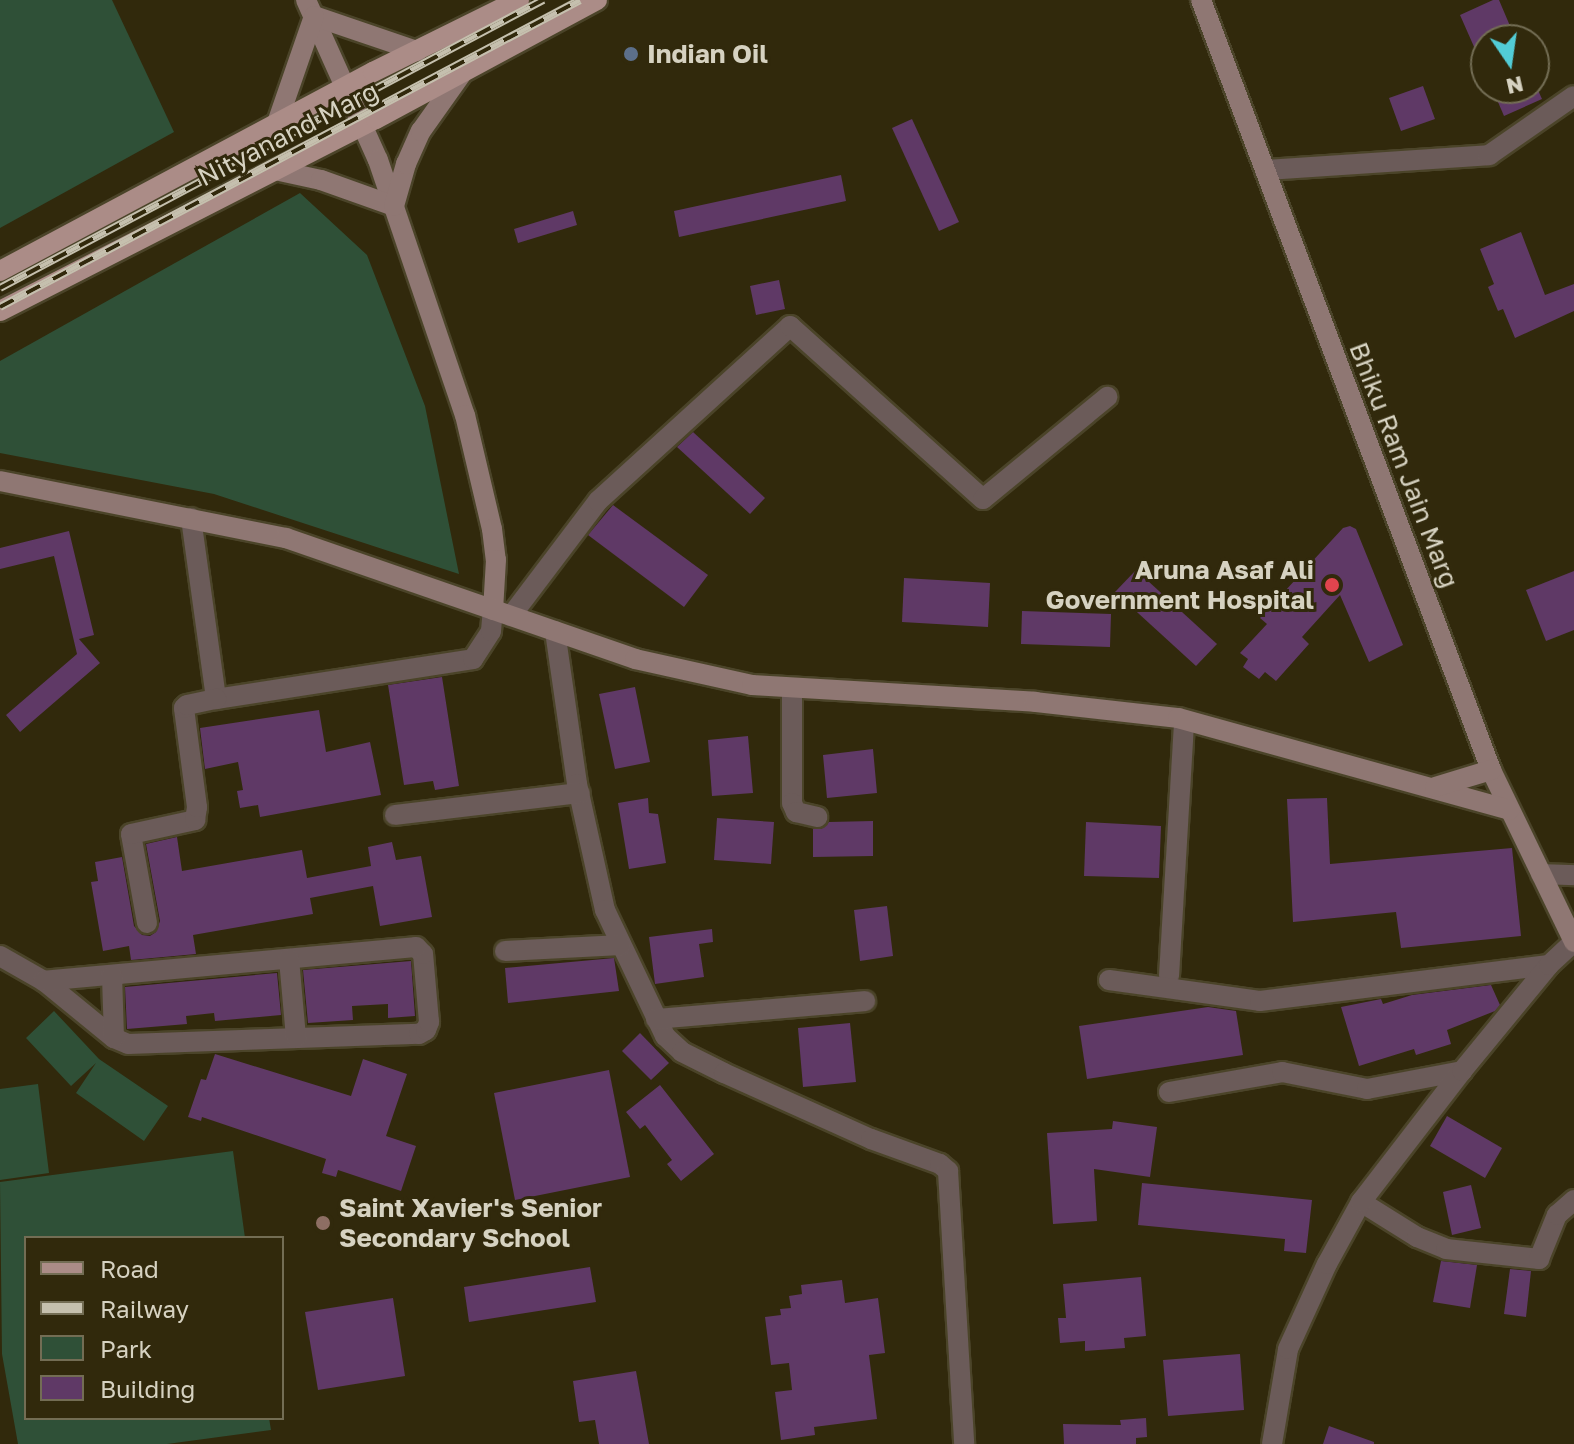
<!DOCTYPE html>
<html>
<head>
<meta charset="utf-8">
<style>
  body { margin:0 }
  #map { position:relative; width:1574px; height:1444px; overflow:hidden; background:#31290c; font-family:"Golos Text",sans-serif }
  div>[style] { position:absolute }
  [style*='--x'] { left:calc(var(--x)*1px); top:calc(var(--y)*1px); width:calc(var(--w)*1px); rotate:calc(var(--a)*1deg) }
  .green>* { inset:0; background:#2f5037 }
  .building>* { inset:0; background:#5f3966 }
  .roads { filter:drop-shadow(2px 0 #4b4429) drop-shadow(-2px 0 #4b4429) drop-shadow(0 2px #4b4429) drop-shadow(0 -2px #4b4429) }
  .street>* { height:20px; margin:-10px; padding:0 10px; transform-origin:10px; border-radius:10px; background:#6b5b59 }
  .secondary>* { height:20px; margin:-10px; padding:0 10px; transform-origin:10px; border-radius:10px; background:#8f7773 }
  .primary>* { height:20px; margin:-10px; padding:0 10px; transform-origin:10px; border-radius:10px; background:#ab8c87 }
  .rail>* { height:8px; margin-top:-4px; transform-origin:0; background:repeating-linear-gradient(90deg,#31290c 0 15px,#c5c0ae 0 30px); box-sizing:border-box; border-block:2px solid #c5c0ae }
  .dots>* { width:22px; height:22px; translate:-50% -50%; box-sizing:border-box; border:4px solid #31290c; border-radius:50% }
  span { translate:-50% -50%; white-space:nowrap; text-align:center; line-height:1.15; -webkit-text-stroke:6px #31290c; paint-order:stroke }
  .poi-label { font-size:26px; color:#d6d2c1; font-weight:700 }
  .left { translate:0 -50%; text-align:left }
  .right { translate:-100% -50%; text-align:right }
  .street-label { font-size:26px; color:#d6d2c1 }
  .legend { position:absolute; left:24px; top:1236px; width:260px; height:184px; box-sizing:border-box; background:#31290c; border:2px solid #736d54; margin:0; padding:10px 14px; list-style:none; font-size:24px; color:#d6d2c1 }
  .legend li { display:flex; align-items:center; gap:16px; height:40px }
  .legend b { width:40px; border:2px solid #736d54 }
  .north { position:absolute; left:1470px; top:24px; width:80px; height:80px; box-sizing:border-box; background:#31290c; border:2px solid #736d54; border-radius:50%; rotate:167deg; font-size:22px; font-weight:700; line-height:32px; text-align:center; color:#d6d2c1 }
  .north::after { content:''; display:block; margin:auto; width:28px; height:36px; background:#52ccd6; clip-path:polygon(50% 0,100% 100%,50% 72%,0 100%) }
</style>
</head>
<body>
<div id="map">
  <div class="green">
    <div style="clip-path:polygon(0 0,112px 0,174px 132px,0 228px)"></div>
    <div style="clip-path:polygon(300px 193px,367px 255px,425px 406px,459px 574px,214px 494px,0 453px,0 361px)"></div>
    <div style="clip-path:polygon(54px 1011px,99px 1059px,168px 1106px,144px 1141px,76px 1093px,96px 1063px,71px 1086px,26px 1038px)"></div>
    <div style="clip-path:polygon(38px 1084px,49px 1173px,0 1180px,0 1089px)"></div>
    <div style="clip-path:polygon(233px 1151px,245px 1238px,26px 1238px,26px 1418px,269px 1418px,271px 1430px,167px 1444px,18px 1444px,2px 1354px,0 1182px)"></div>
  </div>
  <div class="building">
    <div style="clip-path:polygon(1493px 0,1499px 0,1516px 40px,1486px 40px,1486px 74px,1460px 15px)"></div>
    <div style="clip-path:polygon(1423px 86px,1435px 119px,1401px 131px,1389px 98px)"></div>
    <div style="clip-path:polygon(1492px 88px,1537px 88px,1542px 99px,1504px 116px)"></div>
    <div style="clip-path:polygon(912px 119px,959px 222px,939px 231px,892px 128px)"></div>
    <div style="clip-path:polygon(841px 175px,846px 201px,679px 237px,674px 211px)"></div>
    <div style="clip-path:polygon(573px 211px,577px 225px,518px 243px,514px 229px)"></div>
    <div style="clip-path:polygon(1521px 232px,1545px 295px,1574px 284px,1574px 311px,1515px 338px,1503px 309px,1498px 311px,1488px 287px,1494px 284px,1480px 249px)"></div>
    <div style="clip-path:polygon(779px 280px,785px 309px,756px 315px,750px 286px)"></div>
    <div style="clip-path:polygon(693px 432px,765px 498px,750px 514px,677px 447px)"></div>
    <div style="clip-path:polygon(613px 505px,708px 575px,684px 607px,588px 535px)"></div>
    <div style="clip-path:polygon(1350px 526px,1356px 529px,1403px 645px,1369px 662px,1340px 595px,1302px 637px,1309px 644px,1276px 681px,1265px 672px,1259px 679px,1243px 667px,1248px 659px,1240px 653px,1267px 624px,1260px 618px,1343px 528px)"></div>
    <div style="clip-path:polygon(69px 531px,94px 635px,79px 639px,100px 663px,20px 732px,6px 715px,77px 654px,54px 556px,0 569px,0 548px)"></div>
    <div style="clip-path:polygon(1136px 570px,1217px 644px,1196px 666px,1115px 592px)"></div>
    <div style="clip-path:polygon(1574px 571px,1574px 630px,1546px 641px,1526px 590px)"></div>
    <div style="clip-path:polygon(904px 578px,990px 583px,988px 627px,902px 622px)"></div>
    <div style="clip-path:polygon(1022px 611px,1111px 614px,1110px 647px,1021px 644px)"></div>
    <div style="clip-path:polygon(442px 677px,459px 786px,435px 790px,433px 781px,404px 785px,388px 685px)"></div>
    <div style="clip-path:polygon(635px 687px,650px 762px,615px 769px,599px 694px)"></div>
    <div style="clip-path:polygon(319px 710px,326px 752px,370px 742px,381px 795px,260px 817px,258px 805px,240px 808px,237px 791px,243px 790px,238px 762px,205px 769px,200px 728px)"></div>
    <div style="clip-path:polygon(748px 736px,753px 793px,712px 796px,708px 740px)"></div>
    <div style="clip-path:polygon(873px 749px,877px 793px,827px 798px,823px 755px)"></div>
    <div style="clip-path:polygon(648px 798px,649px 813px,658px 814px,666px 863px,629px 869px,618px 803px)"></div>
    <div style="clip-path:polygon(1327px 798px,1330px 864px,1512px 848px,1521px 936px,1401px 948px,1396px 912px,1293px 922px,1287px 799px)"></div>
    <div style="clip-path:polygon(717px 818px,774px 822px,771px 864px,714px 860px)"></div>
    <div style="clip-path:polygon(873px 821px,873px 856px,813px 857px,813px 829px,821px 829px,829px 822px)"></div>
    <div style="clip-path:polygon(1086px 822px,1161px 826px,1159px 878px,1084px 876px)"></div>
    <div style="clip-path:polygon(177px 837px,182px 871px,302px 850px,307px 878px,371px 866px,368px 847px,392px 842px,396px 860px,421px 856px,432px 917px,380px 926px,373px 886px,310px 898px,313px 914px,193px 935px,196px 954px,131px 960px,129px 946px,103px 951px,91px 882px,98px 881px,95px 862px,122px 857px,134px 926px,142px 935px,150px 936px,156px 932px,160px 921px,146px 844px)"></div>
    <div style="clip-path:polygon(887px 906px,893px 956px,860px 961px,854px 910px)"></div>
    <div style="clip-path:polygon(712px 929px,713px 942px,699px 944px,704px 977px,655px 984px,649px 937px)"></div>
    <div style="clip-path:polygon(614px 958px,619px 991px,508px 1003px,505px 968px)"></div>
    <div style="clip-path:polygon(411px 961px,415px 1016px,388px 1018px,388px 1004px,352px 1006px,353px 1020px,308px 1023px,303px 970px)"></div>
    <div style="clip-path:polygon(277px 973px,281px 1015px,215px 1021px,214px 1013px,186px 1016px,187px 1024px,127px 1029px,125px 987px)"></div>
    <div style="clip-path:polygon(1491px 985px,1500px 1005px,1495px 1011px,1447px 1030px,1451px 1044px,1416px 1055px,1414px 1049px,1359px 1066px,1341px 1007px,1381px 999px,1383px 1004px,1412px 995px)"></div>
    <div style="clip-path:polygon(1208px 1007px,1236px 1011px,1243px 1055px,1087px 1079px,1079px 1026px)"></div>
    <div style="clip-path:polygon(850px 1023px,856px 1082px,803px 1087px,798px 1028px)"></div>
    <div style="clip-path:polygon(640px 1033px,669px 1063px,651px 1080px,622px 1051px)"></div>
    <div style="clip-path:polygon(215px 1054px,351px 1096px,363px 1059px,407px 1074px,386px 1136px,416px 1146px,401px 1191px,338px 1170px,336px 1177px,322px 1173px,326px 1159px,202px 1117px,201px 1121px,188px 1117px,201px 1079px,206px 1080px)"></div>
    <div style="clip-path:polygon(609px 1070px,630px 1177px,515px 1200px,494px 1093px)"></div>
    <div style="clip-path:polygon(660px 1085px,714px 1154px,681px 1181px,667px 1164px,672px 1160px,645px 1125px,640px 1129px,626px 1112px)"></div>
    <div style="clip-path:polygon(1447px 1116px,1502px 1148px,1485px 1178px,1430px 1146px)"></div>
    <div style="clip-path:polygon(1113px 1121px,1157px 1127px,1150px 1177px,1094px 1169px,1097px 1221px,1053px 1224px,1047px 1133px,1112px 1129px)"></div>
    <div style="clip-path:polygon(1142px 1183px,1312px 1200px,1306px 1253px,1284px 1251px,1285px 1239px,1138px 1225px)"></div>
    <div style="clip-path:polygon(1471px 1185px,1481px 1228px,1452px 1235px,1443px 1192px)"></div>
    <div style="clip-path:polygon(1441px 1261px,1477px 1265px,1470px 1308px,1433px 1302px)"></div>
    <div style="clip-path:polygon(590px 1267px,596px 1302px,469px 1322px,464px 1287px)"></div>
    <div style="clip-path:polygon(1510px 1269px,1531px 1271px,1526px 1317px,1504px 1314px)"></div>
    <div style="clip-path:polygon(1141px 1277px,1146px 1336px,1124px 1338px,1125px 1348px,1085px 1351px,1085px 1341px,1060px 1343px,1058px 1318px,1066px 1318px,1063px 1284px)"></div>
    <div style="clip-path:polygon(842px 1280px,845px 1303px,878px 1298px,885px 1353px,869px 1355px,877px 1419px,814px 1427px,815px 1435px,781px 1440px,775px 1392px,792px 1390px,789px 1363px,771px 1365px,765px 1317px,781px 1315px,780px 1309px,791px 1308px,789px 1296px,802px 1294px,801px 1285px)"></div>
    <div style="clip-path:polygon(393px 1298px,405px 1376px,318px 1390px,305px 1312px)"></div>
    <div style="clip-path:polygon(1240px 1354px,1244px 1410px,1168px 1416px,1163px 1360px)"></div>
    <div style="clip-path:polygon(636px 1371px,649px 1444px,599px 1444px,595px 1420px,579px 1422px,573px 1381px)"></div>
    <div style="clip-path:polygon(1146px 1418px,1147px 1437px,1136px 1438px,1136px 1444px,1064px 1444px,1063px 1424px,1121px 1425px,1120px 1420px)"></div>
    <div style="clip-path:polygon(1329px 1426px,1374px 1442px,1374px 1444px,1323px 1444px)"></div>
  </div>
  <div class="roads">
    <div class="street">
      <div style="--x:1265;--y:170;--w:225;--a:-3.8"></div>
      <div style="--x:1489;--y:155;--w:103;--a:-34.8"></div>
      <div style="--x:191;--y:518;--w:183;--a:82.1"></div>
      <div style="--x:216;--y:699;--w:260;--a:-8.8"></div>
      <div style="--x:473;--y:659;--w:33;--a:-57"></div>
      <div style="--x:491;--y:631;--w:21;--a:-85"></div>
      <div style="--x:511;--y:616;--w:144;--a:-52.9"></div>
      <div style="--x:598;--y:501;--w:260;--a:-42.3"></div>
      <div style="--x:790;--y:326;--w:259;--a:41.9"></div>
      <div style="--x:983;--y:499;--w:161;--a:-39.4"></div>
      <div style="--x:555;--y:631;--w:155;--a:81.8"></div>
      <div style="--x:577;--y:784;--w:129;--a:77.5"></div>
      <div style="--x:605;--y:910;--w:140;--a:64.5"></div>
      <div style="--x:665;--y:1036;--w:23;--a:43"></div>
      <div style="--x:682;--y:1052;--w:47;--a:26.6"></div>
      <div style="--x:724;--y:1073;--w:161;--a:24.2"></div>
      <div style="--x:871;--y:1139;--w:73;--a:19.9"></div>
      <div style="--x:940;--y:1164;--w:11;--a:41"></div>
      <div style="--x:948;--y:1171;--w:273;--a:86.6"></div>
      <div style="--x:792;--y:688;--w:115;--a:90"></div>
      <div style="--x:792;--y:803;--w:10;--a:66"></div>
      <div style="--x:796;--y:812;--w:22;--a:13"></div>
      <div style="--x:395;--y:815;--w:186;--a:-6.8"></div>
      <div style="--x:1541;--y:874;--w:33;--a:2"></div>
      <div style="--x:147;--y:923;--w:90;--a:-100.2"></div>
      <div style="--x:131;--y:834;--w:66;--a:-12.3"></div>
      <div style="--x:195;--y:820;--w:13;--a:-81"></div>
      <div style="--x:197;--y:807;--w:100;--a:-97.5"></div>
      <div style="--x:184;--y:708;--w:4;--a:-45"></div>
      <div style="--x:187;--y:705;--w:30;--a:-12"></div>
      <div style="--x:505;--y:951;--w:116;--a:-3"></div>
      <div style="--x:0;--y:956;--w:51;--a:29.6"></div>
      <div style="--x:44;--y:981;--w:90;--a:39.2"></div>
      <div style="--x:114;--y:1038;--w:15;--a:23"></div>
      <div style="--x:128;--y:1044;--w:291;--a:-2"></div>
      <div style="--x:419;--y:1034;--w:8;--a:-30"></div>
      <div style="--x:426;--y:1030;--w:9;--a:-69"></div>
      <div style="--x:429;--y:1022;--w:68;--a:-95"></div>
      <div style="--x:423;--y:954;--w:10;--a:-135"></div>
      <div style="--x:416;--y:947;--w:374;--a:174.8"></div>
      <div style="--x:289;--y:959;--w:79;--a:84.9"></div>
      <div style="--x:112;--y:975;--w:63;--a:88.2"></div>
      <div style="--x:1169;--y:976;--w:256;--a:-86.6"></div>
      <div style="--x:1109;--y:980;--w:152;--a:7.9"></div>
      <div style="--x:1260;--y:1001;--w:291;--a:-7.1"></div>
      <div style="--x:656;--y:1019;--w:210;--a:-4.9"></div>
      <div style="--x:1169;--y:1092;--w:115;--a:-10"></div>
      <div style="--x:1282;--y:1072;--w:87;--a:11.3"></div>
      <div style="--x:1367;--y:1089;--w:97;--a:-10.7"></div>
      <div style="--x:1361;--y:1202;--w:66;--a:32"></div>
      <div style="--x:1417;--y:1237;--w:31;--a:22"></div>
      <div style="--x:1446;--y:1249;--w:94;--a:6.1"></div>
      <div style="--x:1539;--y:1259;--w:48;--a:-67.8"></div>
      <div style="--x:1557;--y:1215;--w:23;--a:-41"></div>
      <div style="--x:1272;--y:1444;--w:96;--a:-80.4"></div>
      <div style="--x:1288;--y:1349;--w:94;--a:-65.4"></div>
      <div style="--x:1327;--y:1264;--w:71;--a:-61.3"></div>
      <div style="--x:1361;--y:1202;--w:165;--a:-52.4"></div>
      <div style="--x:1462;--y:1071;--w:137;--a:-50.6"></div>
      <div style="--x:1549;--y:965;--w:34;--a:-43"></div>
    </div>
    <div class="secondary">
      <div style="--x:306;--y:0;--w:175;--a:65.8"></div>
      <div style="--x:378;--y:160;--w:269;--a:71.2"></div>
      <div style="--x:465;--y:415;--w:117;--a:76.7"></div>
      <div style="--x:492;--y:529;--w:31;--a:83"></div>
      <div style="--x:496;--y:560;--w:50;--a:93.4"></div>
      <div style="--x:1201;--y:0;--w:823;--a:69.36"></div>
      <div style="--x:1491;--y:770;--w:191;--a:64.2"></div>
      <div style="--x:314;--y:16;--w:109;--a:18.8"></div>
      <div style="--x:277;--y:123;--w:113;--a:-70.9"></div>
      <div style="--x:275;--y:170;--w:47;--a:12.3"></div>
      <div style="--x:321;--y:180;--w:77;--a:19.6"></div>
      <div style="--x:394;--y:206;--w:44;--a:-74.1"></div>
      <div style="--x:406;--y:164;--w:36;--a:-66"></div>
      <div style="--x:421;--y:131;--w:72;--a:-54.6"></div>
      <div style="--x:0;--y:481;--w:292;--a:11.3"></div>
      <div style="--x:286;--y:538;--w:369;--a:19.1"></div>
      <div style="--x:635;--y:659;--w:120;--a:12.5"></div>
      <div style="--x:752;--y:685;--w:284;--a:3.4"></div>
      <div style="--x:1035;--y:702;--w:144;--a:6.4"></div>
      <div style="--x:1178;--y:718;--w:344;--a:15.5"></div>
      <div style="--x:1435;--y:787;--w:59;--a:-16.9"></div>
    </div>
    <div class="primary">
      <div style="--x:0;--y:271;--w:423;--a:-28.1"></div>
      <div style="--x:373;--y:72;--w:163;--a:-26.3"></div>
      <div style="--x:0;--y:311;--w:422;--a:-27.1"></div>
      <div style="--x:376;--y:119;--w:251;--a:-28.3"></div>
    </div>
  </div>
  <div class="rail">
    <div style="--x:0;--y:288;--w:615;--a:-27.94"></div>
    <div style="--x:0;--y:307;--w:656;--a:-27.89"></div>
  </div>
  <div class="dots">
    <div style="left:631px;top:54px;background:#5c6f8a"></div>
    <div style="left:1332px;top:585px;background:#e0444e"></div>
    <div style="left:323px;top:1223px;background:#8d6e63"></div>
  </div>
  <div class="poi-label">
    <span class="left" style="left:647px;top:54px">Indian Oil</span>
    <span class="right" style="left:1314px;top:585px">Aruna Asaf Ali<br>Government Hospital</span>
    <span class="left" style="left:339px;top:1223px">Saint Xavier's Senior<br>Secondary School</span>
  </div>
  <div class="street-label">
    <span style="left:288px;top:134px;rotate:-27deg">Nityanand Marg</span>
    <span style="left:1404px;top:465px;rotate:69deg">Bhiku Ram Jain Marg</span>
  </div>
  <ul class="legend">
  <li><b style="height:10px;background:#ab8c87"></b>Road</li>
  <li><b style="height:10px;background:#c5c0ae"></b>Railway</li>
  <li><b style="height:22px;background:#2f5037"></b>Park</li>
  <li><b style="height:22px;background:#5f3966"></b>Building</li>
  </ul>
  <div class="north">N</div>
</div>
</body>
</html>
